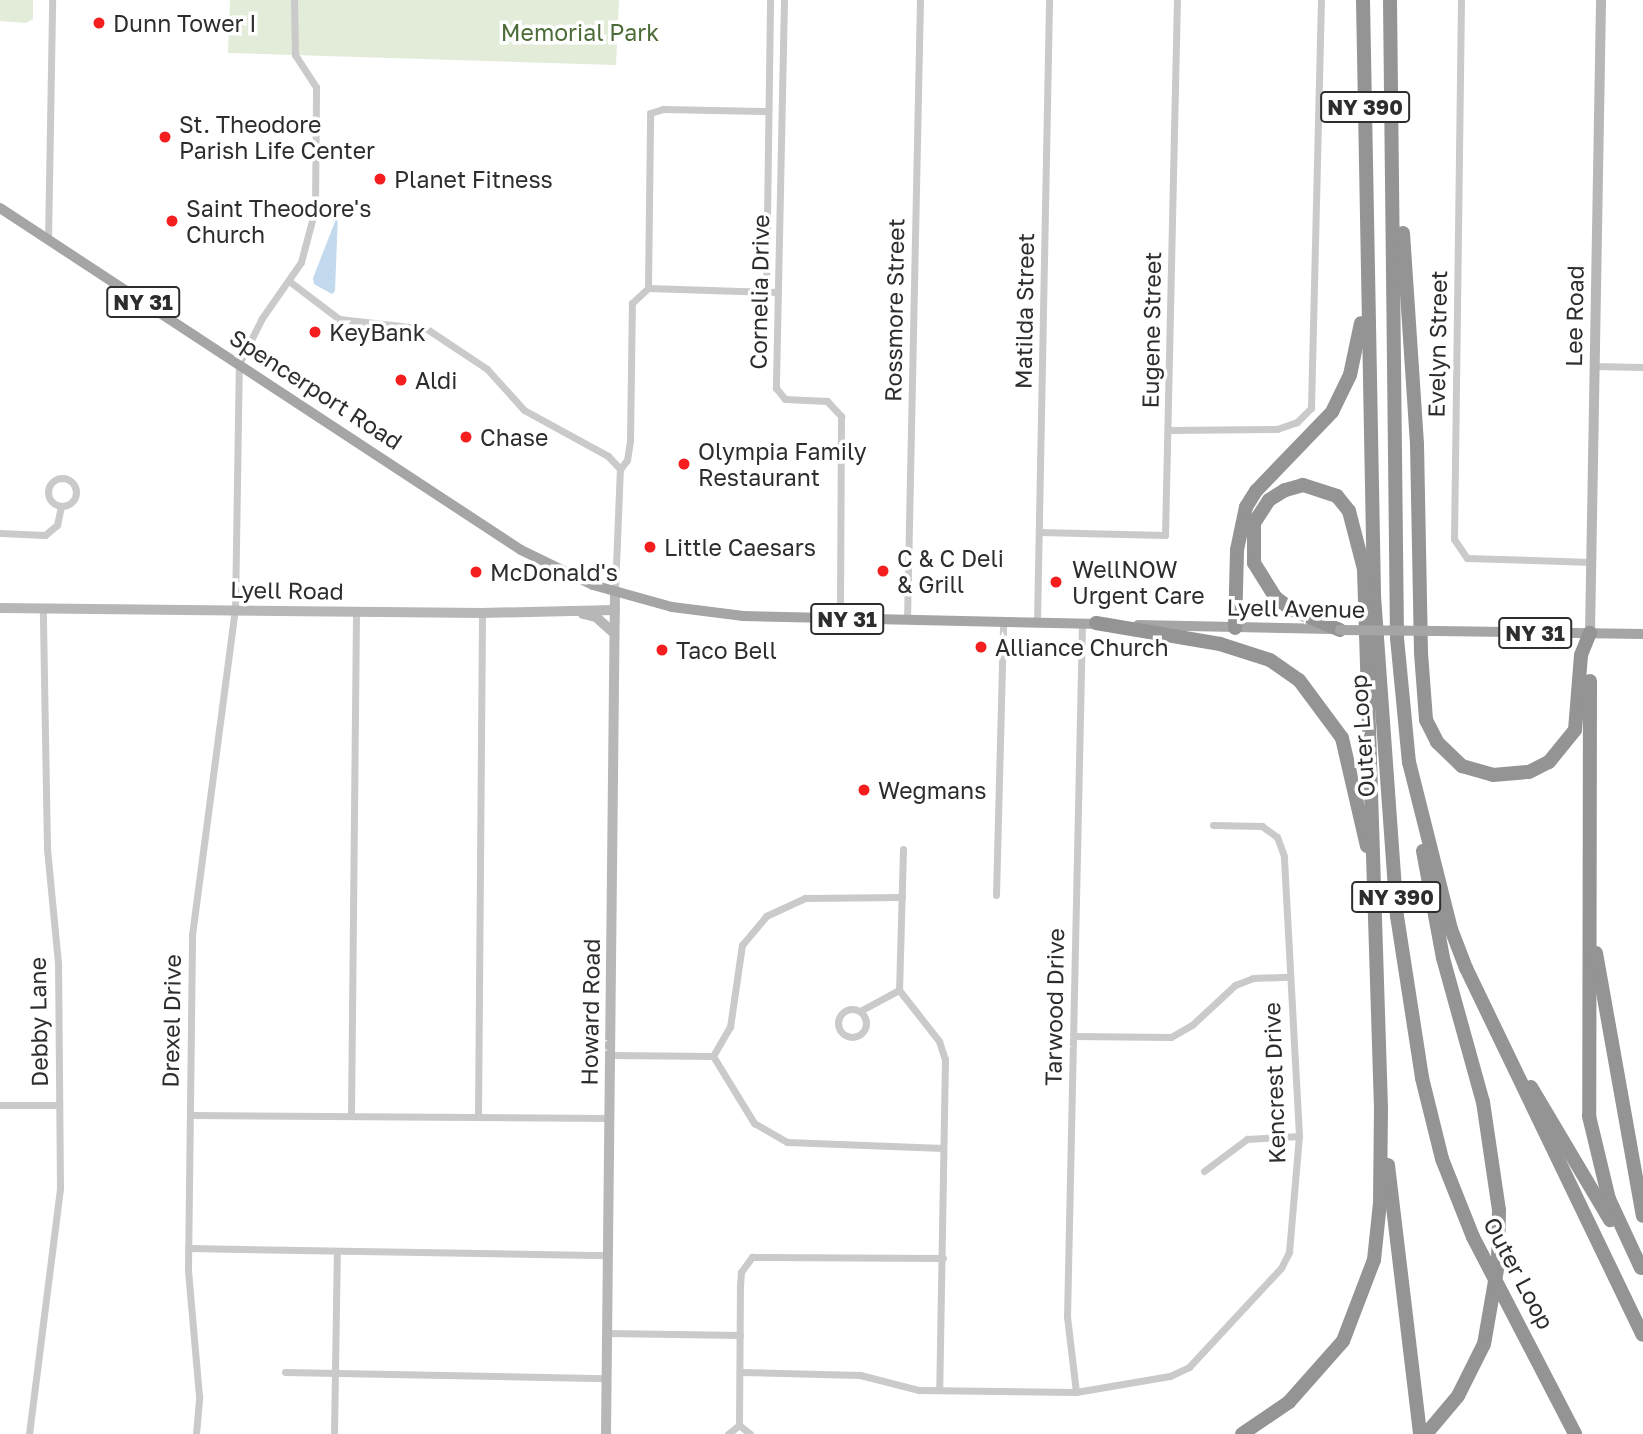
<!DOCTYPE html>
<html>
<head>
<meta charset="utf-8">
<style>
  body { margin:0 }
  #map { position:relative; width:1643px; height:1434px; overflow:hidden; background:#fff; font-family:"Golos Text",sans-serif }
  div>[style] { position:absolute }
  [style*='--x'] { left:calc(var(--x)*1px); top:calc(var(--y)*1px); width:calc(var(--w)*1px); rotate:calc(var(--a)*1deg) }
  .green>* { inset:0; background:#e2ecd9 }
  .water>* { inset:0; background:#c3daee }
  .street>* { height:7px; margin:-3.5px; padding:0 3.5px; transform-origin:3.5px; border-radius:3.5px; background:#cacaca }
  .street>.ring { margin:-3.5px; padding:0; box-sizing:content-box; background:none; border:7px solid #cacaca; border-radius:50% }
  .secondary>* { height:10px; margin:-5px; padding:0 5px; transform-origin:5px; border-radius:5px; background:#b7b7b7 }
  .primary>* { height:10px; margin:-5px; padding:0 5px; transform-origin:5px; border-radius:5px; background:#a5a5a5 }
  .highway>* { height:14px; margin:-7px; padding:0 7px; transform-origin:7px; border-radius:7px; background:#949494 }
  .primary-bridge>* { height:10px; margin:-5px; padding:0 5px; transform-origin:5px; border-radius:5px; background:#a5a5a5 }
  .highway-bridge>* { height:14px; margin:-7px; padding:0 7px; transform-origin:7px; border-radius:7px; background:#949494 }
  .dots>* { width:19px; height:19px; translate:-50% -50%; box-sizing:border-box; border:4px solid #fff; border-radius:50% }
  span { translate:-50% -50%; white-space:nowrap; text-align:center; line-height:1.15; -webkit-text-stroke:7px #fff; paint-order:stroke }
  .shield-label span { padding:2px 5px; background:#fff; border:2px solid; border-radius:5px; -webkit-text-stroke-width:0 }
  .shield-label { font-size:21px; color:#2d2d2d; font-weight:700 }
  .poi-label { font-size:23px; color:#2d2d2d }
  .left { translate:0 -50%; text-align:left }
  .park-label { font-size:23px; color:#4c6c37 }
  .street-label { font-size:23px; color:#2d2d2d }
</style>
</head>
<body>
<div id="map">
  <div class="green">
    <div style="clip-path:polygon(0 0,33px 0,33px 19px,26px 23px,0 21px)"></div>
    <div style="clip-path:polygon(230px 0,619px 0,616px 65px,228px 53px)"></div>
  </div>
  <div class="water">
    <div style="clip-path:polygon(338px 214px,335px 291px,332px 294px,314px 284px,313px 278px)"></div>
  </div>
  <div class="street">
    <div style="--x:784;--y:0;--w:388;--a:91.2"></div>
    <div style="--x:776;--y:388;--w:14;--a:51"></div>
    <div style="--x:785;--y:399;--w:42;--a:2.7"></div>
    <div style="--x:827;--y:401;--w:21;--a:47"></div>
    <div style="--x:841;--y:416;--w:203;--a:90.3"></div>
    <div style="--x:1461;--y:0;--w:539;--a:90.74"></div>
    <div style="--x:1454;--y:539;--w:23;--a:56"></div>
    <div style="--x:1467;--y:558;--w:124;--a:1.8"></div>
    <div style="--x:48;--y:240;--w:240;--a:-89"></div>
    <div style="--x:289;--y:281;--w:63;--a:37.2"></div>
    <div style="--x:339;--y:319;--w:89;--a:6.5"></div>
    <div style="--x:427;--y:329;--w:72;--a:33.7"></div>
    <div style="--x:487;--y:369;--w:55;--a:47.9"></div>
    <div style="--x:524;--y:410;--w:96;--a:28.7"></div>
    <div style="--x:608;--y:456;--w:18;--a:47"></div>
    <div style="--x:648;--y:288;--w:175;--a:-89.3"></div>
    <div style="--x:650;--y:113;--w:14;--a:-17"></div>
    <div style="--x:663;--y:109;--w:105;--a:1.1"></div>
    <div style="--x:766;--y:291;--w:291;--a:-89.2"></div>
    <div style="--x:1594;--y:366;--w:49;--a:1.2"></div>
    <div style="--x:1168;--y:430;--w:109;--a:-0.5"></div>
    <div style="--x:1277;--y:429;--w:21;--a:-19"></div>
    <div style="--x:1297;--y:422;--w:20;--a:-45"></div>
    <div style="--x:1311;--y:408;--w:408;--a:-88.6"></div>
    <div class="ring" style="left:48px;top:478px;width:21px;height:21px"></div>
    <div style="--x:1039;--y:532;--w:126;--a:1.4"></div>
    <div style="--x:1165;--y:535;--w:535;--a:-88.72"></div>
    <div style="--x:0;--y:533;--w:45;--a:2.5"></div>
    <div style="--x:45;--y:535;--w:16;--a:-40"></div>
    <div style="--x:57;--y:525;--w:19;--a:-78"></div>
    <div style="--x:615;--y:591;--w:122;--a:-87.7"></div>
    <div style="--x:620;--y:469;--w:11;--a:-52"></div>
    <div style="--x:627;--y:460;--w:19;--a:-81"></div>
    <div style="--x:630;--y:441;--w:138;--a:-89.2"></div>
    <div style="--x:632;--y:303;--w:22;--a:-43"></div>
    <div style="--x:648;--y:288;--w:130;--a:1.8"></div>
    <div style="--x:907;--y:620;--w:620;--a:-88.8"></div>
    <div style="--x:1037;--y:622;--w:622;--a:-88.89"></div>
    <div style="--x:903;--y:849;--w:141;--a:91.6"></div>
    <div style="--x:899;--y:990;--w:65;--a:51.9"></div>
    <div style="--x:939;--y:1041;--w:19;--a:72"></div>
    <div style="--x:945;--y:1059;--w:331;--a:91"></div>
    <div style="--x:996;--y:895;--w:273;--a:-88.5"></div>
    <div class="ring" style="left:838px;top:1009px;width:21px;height:21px"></div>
    <div style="--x:860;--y:1011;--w:44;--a:-28.3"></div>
    <div style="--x:1073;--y:1036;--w:98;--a:0.6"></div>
    <div style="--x:1171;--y:1037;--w:24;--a:-30"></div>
    <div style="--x:1192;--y:1025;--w:59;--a:-42.9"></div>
    <div style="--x:1235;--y:985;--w:19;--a:-21"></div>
    <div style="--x:1253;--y:978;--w:37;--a:-2"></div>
    <div style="--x:610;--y:1055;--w:103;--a:0.6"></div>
    <div style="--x:713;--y:1056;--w:79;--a:58.5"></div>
    <div style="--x:754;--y:1123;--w:38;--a:30"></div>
    <div style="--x:787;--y:1142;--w:156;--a:2.2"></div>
    <div style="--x:713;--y:1056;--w:34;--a:-60"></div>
    <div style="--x:730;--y:1027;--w:83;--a:-81.7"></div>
    <div style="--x:742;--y:945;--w:38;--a:-50"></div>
    <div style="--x:766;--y:916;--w:43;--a:-24.8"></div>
    <div style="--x:805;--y:898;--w:97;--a:-0.6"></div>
    <div style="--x:0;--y:1105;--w:59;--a:0"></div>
    <div style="--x:191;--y:1115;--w:418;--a:0.4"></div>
    <div style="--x:351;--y:1116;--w:504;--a:-89.43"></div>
    <div style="--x:478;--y:1116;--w:503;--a:-89.54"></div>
    <div style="--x:1204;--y:1171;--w:54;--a:-36.7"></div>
    <div style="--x:1247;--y:1139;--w:52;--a:-3.3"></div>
    <div style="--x:188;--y:1248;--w:420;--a:1"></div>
    <div style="--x:607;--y:1333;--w:133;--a:0.9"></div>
    <div style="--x:285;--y:1372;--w:321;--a:1.1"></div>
    <div style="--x:740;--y:1372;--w:120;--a:1.4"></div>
    <div style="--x:860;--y:1375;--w:61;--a:14.3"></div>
    <div style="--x:919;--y:1390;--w:157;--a:0.7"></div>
    <div style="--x:1076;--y:1392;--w:95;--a:-9.7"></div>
    <div style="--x:1170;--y:1376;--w:21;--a:-25"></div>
    <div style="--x:1189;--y:1367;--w:135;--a:-47.1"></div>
    <div style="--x:1281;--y:1268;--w:18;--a:-63"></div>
    <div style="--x:1289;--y:1252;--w:116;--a:-85.1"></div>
    <div style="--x:1299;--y:1136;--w:280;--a:-93.1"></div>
    <div style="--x:1284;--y:856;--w:20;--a:-110"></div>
    <div style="--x:1277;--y:837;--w:19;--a:-144"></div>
    <div style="--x:1262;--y:826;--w:49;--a:-178.8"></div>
    <div style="--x:1076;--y:1392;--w:76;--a:-96.8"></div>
    <div style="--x:1067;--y:1317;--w:694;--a:-88.76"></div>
    <div style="--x:739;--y:1425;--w:139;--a:-89.6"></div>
    <div style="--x:740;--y:1286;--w:14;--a:-86"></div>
    <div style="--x:741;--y:1272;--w:19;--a:-54"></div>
    <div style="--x:752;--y:1257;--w:191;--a:0.3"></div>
    <div style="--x:29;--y:1434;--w:248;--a:-82.8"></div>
    <div style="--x:60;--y:1188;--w:225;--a:-90.5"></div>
    <div style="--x:58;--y:963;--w:115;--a:-95.5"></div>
    <div style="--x:47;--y:849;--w:240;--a:-91"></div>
    <div style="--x:196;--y:1434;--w:38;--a:-85"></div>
    <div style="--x:199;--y:1396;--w:127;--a:-95"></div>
    <div style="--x:188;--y:1269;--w:334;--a:-89.3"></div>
    <div style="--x:192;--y:935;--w:328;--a:-82.5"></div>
    <div style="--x:235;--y:610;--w:246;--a:-89.1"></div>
    <div style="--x:239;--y:364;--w:51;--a:-63.4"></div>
    <div style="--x:262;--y:318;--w:68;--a:-55.1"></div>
    <div style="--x:301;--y:262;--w:55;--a:-75.2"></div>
    <div style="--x:315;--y:209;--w:122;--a:-89.5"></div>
    <div style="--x:316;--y:87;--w:38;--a:-123"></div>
    <div style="--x:295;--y:55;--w:55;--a:-91"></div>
    <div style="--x:334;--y:1434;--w:183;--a:-89.1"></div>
    <div style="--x:728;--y:1434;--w:14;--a:-39"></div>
    <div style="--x:739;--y:1425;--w:14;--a:39"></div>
  </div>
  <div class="secondary">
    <div style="--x:0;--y:608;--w:482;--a:0.6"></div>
    <div style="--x:482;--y:613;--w:133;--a:-1.3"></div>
    <div style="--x:583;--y:614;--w:13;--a:13"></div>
    <div style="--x:596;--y:617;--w:24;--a:42"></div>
    <div style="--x:1590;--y:633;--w:633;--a:-89"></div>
    <div style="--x:606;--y:1434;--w:843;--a:-89.39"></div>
  </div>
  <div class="primary">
    <div style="--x:0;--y:208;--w:623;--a:33.28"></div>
    <div style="--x:521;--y:550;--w:80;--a:25.9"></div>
    <div style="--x:593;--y:585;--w:82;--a:15.6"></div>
    <div style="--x:672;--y:607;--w:72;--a:7.2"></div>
    <div style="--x:743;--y:616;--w:358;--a:1.3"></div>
    <div style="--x:1138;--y:625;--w:194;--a:1.2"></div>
    <div style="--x:1437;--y:631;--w:206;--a:0.8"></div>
  </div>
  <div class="highway">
    <div style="--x:1363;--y:0;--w:596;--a:88.94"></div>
    <div style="--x:1374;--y:596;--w:321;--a:85.9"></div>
    <div style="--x:1397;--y:916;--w:164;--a:81.2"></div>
    <div style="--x:1422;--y:1078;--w:83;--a:76.1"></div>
    <div style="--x:1442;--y:1159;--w:84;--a:68.3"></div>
    <div style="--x:1390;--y:0;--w:638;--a:89.37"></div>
    <div style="--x:1397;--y:638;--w:125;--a:84.5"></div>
    <div style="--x:1409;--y:762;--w:172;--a:75.9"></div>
    <div style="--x:1451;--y:929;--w:42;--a:69"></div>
    <div style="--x:1466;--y:968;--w:407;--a:64.3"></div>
    <div style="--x:1403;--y:233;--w:211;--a:86.2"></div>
    <div style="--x:1417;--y:444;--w:209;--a:88.9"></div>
    <div style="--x:1421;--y:653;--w:67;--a:85.7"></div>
    <div style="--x:1426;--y:720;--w:25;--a:63"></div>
    <div style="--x:1437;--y:742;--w:35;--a:44"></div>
    <div style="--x:1462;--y:766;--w:32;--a:16"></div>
    <div style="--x:1493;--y:775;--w:36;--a:-5"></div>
    <div style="--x:1529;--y:772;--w:22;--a:-27"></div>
    <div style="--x:1549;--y:762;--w:41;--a:-50.9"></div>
    <div style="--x:1575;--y:730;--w:75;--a:-85.4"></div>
    <div style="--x:1581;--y:655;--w:24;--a:-68"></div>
    <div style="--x:1096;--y:623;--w:126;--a:9.6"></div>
    <div style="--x:1220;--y:644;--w:52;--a:17.7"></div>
    <div style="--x:1270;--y:660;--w:35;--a:35"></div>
    <div style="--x:1299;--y:680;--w:72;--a:53.4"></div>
    <div style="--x:1342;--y:738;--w:111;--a:77"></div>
    <div style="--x:1235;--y:628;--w:78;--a:-88.5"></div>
    <div style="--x:1237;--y:550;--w:44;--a:-78.2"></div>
    <div style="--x:1246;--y:507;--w:19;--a:-58"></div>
    <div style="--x:1256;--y:491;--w:110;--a:-46.1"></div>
    <div style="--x:1332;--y:412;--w:41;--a:-64.1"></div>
    <div style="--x:1350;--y:375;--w:53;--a:-78.1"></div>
    <div style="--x:1590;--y:681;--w:435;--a:90.1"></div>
    <div style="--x:1589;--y:1116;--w:85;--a:76.5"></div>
    <div style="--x:1609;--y:1199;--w:76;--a:65.1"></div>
    <div style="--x:1423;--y:851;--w:109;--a:79.4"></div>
    <div style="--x:1443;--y:958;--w:149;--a:74.5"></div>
    <div style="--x:1483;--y:1102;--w:109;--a:81.6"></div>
    <div style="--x:1499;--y:1210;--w:54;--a:91.1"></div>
    <div style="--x:1498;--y:1264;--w:81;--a:99.9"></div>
    <div style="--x:1484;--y:1344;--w:58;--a:116.6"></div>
    <div style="--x:1458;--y:1396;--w:50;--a:130.1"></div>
    <div style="--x:1596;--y:953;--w:267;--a:79.9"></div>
    <div style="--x:1531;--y:1087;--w:155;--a:59.3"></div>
    <div style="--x:1388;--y:1165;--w:271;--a:83.2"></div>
    <div style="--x:1242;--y:1434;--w:57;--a:-34.2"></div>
    <div style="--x:1289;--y:1402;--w:81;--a:-48.5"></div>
    <div style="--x:1343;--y:1341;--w:87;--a:-69.1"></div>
    <div style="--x:1374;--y:1260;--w:57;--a:-84"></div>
    <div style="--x:1380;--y:1203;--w:95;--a:-89.4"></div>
    <div style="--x:1381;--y:1108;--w:539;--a:-91.81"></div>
    <div style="--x:1364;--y:569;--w:60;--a:-104.5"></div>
    <div style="--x:1349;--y:511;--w:19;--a:-129"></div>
    <div style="--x:1337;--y:496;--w:36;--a:-162"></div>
    <div style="--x:1303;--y:485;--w:19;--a:164"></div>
    <div style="--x:1285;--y:490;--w:19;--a:148"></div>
    <div style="--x:1269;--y:500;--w:27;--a:123"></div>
    <div style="--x:1254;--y:523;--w:40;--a:90"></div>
    <div style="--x:1254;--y:563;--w:40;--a:58"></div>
    <div style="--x:1275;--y:597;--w:20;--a:37"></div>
    <div style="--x:1291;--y:609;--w:53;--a:23.2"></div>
  </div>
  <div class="primary-bridge">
    <div style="--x:1340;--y:630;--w:97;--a:0.6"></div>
  </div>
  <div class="highway-bridge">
    <div style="--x:1473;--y:1237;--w:222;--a:62.6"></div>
  </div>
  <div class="dots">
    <div style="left:99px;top:23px;background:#f51e1f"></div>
    <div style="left:165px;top:137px;background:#f51e1f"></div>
    <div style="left:380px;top:179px;background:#f51e1f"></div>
    <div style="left:172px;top:221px;background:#f51e1f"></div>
    <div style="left:315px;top:332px;background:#f51e1f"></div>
    <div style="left:401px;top:380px;background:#f51e1f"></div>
    <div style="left:466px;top:437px;background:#f51e1f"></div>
    <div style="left:684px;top:464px;background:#f51e1f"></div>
    <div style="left:650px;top:547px;background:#f51e1f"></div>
    <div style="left:883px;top:571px;background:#f51e1f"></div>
    <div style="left:476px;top:572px;background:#f51e1f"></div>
    <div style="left:1056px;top:582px;background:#f51e1f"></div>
    <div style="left:981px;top:647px;background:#f51e1f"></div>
    <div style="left:662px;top:650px;background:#f51e1f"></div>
    <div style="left:864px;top:790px;background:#f51e1f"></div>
  </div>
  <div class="shield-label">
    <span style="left:1365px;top:107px">NY 390</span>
    <span style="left:143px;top:302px">NY 31</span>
    <span style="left:847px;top:619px">NY 31</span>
    <span style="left:1535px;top:633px">NY 31</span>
    <span style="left:1396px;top:897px">NY 390</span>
  </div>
  <div class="poi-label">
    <span class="left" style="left:113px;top:23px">Dunn Tower I</span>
    <span class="left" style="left:179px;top:137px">St. Theodore<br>Parish Life Center</span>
    <span class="left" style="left:394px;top:179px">Planet Fitness</span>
    <span class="left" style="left:186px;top:221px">Saint Theodore's<br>Church</span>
    <span class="left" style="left:329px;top:332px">KeyBank</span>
    <span class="left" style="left:415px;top:380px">Aldi</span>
    <span class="left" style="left:480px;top:437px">Chase</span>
    <span class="left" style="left:698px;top:464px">Olympia Family<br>Restaurant</span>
    <span class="left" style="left:664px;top:547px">Little Caesars</span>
    <span class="left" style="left:897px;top:571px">C &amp; C Deli<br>&amp; Grill</span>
    <span class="left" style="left:1072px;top:582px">WellNOW<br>Urgent Care</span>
    <span class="left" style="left:490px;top:572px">McDonald's</span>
    <span class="left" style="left:995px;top:647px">Alliance Church</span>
    <span class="left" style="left:676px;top:650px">Taco Bell</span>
    <span class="left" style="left:878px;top:790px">Wegmans</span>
  </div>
  <div class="park-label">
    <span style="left:580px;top:32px">Memorial Park</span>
  </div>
  <div class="street-label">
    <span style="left:759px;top:292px;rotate:-89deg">Cornelia Drive</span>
    <span style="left:894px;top:310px;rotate:-89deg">Rossmore Street</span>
    <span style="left:1024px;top:311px;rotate:-89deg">Matilda Street</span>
    <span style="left:1574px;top:316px;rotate:-89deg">Lee Road</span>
    <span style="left:1151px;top:330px;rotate:-89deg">Eugene Street</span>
    <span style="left:1437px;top:344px;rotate:-89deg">Evelyn Street</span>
    <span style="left:316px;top:389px;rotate:33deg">Spencerport Road</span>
    <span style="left:287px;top:590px;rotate:1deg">Lyell Road</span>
    <span style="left:1296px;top:608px;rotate:1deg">Lyell Avenue</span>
    <span style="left:1362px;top:736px;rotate:-94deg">Outer Loop</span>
    <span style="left:1054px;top:1007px;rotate:-89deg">Tarwood Drive</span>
    <span style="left:590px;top:1012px;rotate:-89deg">Howard Road</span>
    <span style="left:171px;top:1021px;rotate:-89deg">Drexel Drive</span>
    <span style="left:38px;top:1022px;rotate:-91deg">Debby Lane</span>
    <span style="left:1274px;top:1083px;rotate:-92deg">Kencrest Drive</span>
    <span style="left:1519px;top:1273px;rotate:62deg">Outer Loop</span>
  </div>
</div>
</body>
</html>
